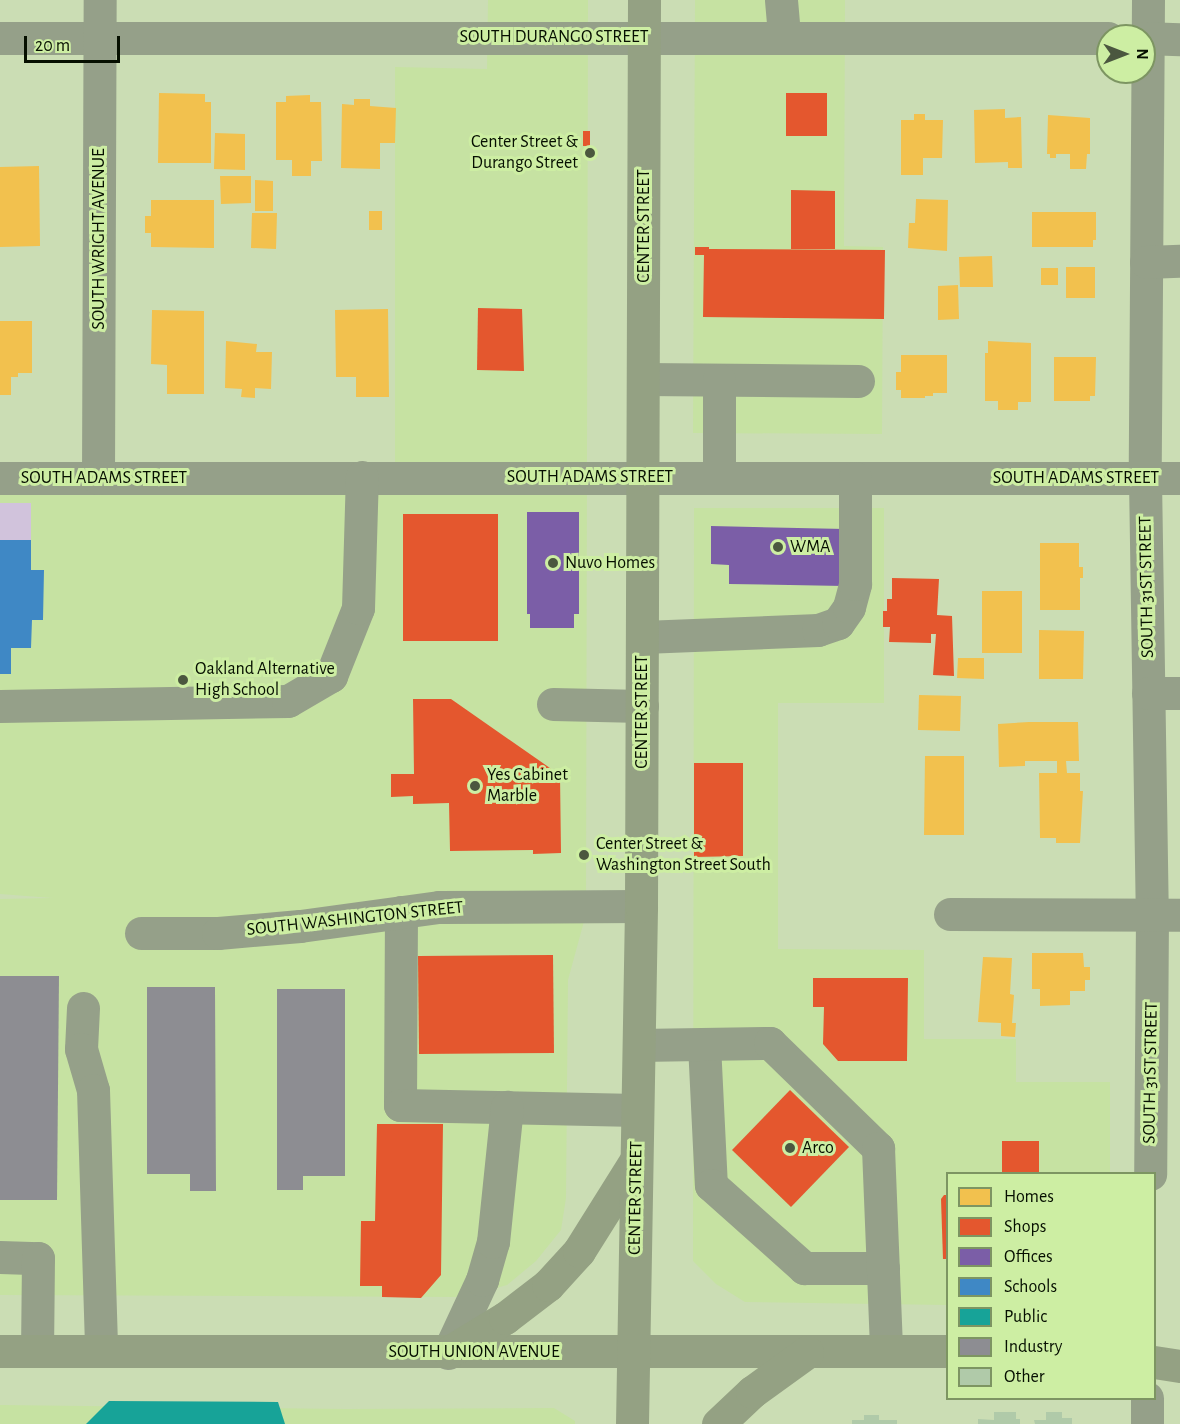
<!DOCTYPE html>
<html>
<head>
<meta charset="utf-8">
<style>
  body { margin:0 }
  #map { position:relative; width:1180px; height:1424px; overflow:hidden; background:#cbddb4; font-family:"Alegreya Sans",sans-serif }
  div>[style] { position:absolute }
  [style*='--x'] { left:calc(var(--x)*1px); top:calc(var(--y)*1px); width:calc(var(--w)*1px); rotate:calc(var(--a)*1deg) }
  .built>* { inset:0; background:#c6e2a2 }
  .green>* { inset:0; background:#d1c3dc }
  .homes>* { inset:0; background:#f2c14e }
  .shops>* { inset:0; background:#e4572e }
  .offices>* { inset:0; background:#7b5ea7 }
  .schools>* { inset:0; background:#3f88c5 }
  .public>* { inset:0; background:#17a398 }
  .industry>* { inset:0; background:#8d8d92 }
  .building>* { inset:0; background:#b0caa9 }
  .minor>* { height:33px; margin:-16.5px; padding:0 16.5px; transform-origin:16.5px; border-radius:16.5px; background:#95a089 }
  .major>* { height:33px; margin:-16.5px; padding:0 16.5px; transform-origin:16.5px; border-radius:16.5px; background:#94a183 }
  .dots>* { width:16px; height:16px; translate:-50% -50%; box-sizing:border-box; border:3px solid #cdeea3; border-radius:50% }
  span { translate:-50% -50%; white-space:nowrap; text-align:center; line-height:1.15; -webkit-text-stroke:6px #cdeea3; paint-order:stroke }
  .street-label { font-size:18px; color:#060f00 }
  .poi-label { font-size:18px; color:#060f00 }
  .right { translate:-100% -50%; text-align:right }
  .left { translate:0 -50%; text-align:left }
  .legend { position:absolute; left:946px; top:1172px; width:210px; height:228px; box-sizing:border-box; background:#cdeea3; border:2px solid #7d9562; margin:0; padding:8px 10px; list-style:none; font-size:18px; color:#060f00 }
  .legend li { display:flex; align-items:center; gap:12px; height:30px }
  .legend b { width:30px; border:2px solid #7d9562 }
  .north { position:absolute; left:1096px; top:24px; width:60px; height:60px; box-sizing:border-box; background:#cdeea3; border:2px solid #7d9562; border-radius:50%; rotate:90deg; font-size:16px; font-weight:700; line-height:24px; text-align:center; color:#060f00 }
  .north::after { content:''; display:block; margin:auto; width:21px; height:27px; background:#4b573f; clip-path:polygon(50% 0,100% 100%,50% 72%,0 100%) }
  .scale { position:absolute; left:24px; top:36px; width:96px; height:27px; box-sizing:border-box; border:3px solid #060f00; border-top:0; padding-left:8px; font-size:18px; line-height:21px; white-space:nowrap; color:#060f00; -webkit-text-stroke:4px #cdeea3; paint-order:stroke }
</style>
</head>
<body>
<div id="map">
  <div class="built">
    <div style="clip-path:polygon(488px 0,588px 0,586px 914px,568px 980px,566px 1198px,561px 1230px,536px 1261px,507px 1285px,464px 1297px,0 1295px,0 899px,53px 898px,0 894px,0 478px,395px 477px,395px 67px,487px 69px)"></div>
    <div style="clip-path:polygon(695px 0,845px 0,844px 246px,883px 247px,882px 434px,693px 433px)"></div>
    <div style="clip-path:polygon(694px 508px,884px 508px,884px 703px,778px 703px,778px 949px,924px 950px,924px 1039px,1016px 1039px,1016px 1082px,1110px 1082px,1110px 1173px,948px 1174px,947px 1305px,745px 1302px,716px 1284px,693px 1261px)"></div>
    <div style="clip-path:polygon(0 1405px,346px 1409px,554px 1408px,575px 1421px,575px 1424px,0 1424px)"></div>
  </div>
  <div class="green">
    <div style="clip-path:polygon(0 503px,31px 503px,31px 540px,0 540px)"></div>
  </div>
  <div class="homes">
    <div style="clip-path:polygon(159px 93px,205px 94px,205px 102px,211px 102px,211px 163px,158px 163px)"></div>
    <div style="clip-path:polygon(310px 95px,310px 102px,321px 102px,322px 161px,311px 161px,311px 176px,292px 176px,292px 160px,276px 160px,276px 102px,286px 102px,286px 96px)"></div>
    <div style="clip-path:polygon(354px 99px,370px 99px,370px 106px,396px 108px,395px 143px,380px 143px,380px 169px,341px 168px,342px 104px,354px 105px)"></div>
    <div style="clip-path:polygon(1005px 109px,1005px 118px,1021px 117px,1022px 168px,1008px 168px,1008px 162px,975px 163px,974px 110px)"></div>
    <div style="clip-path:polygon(914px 114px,925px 114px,925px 120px,943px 120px,942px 158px,923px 158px,923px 175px,901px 175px,901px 120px,914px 120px)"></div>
    <div style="clip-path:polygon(1048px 115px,1090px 118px,1090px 154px,1087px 154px,1086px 169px,1070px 169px,1070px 154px,1056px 154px,1056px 158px,1050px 158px,1050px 154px,1047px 154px)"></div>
    <div style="clip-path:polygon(215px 133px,245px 134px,245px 170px,214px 169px)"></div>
    <div style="clip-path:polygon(39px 166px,40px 246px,0 247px,0 167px)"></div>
    <div style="clip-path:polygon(220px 176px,251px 176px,251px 203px,221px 204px)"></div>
    <div style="clip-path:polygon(255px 180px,273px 181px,273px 211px,255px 211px)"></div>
    <div style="clip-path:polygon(916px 199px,948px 200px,947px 251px,908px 248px,909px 223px,915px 223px)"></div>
    <div style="clip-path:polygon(151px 200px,214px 200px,214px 248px,151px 247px,151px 233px,145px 233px,145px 216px,151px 216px)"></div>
    <div style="clip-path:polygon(369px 211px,382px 211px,382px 230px,369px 230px)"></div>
    <div style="clip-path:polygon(1032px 212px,1096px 212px,1096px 240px,1093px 240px,1093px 247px,1032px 247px)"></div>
    <div style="clip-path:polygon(252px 213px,277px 213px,276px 249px,251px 248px)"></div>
    <div style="clip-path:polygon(992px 256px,993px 287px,960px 287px,959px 257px)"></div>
    <div style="clip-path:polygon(1066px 267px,1095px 267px,1095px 298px,1066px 298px)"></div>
    <div style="clip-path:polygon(1041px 268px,1058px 268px,1058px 285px,1041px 285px)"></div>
    <div style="clip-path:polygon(958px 285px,959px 319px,938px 320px,938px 286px)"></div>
    <div style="clip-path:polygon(388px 309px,389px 397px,356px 397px,356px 377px,336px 377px,335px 310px)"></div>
    <div style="clip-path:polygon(152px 310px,204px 311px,204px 394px,167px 394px,167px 365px,151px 364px)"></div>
    <div style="clip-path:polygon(0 321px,32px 321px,32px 373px,18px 373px,18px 377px,11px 377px,11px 395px,0 395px)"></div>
    <div style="clip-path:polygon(226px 341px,257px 344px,256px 352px,272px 352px,271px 389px,255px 388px,255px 398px,241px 397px,242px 389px,225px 388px)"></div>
    <div style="clip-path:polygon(988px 341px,1031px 343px,1031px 402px,1018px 402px,1018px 410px,998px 410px,998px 401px,985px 401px,985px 353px,988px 353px)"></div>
    <div style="clip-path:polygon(901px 355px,947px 355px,947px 393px,933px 393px,933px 396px,925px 396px,925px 398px,901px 398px,901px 390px,896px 390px,896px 372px,901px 372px)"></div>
    <div style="clip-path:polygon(1054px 357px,1096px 357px,1095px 396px,1090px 396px,1090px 401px,1054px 401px)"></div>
    <div style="clip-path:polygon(1040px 543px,1079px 543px,1079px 567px,1083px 567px,1083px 578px,1080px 578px,1080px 610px,1040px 610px)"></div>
    <div style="clip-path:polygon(982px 591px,1022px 591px,1022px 653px,982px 653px)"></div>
    <div style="clip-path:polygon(1039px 630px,1084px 631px,1083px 679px,1039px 679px)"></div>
    <div style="clip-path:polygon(958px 658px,984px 658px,984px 679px,957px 678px)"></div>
    <div style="clip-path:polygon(919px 695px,961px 696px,960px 731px,918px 730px)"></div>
    <div style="clip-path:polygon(1029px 722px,1078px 722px,1079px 761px,1066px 761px,1067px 773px,1080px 773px,1080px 791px,1083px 791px,1080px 843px,1056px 843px,1056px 838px,1040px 838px,1039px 773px,1057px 773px,1057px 761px,1025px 761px,1025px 766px,999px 767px,998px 724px)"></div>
    <div style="clip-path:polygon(925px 756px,964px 756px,964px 835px,924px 835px)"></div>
    <div style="clip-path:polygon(1032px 953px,1083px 953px,1084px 967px,1090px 967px,1090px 980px,1085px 980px,1085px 991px,1070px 991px,1070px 1005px,1040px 1006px,1040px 989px,1032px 989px)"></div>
    <div style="clip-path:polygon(983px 957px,1012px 958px,1010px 994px,1014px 995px,1012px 1023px,1016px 1023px,1015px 1037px,1001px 1036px,1001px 1023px,978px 1022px)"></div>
  </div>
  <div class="shops">
    <div style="clip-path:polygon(786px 93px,827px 93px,827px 136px,786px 136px)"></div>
    <div style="clip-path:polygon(583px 131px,590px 131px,590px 146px,583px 146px)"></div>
    <div style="clip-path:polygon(791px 190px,835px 191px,835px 249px,791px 249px)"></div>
    <div style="clip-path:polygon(695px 247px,709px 247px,709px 249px,885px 250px,884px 319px,703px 317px,704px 255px,695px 255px)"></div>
    <div style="clip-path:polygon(478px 308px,522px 309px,524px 371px,477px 370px)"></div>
    <div style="clip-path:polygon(403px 514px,498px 514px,498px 641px,403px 641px)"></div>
    <div style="clip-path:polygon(892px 578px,939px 579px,937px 615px,952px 616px,954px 676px,933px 675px,936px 634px,931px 634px,931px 643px,889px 642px,890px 627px,883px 627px,883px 611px,887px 611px,887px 599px,892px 599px)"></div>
    <div style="clip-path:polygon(413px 699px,451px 699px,560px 775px,561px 853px,533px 854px,533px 850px,450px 851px,449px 803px,413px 804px,413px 796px,391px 797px,391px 774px,414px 774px)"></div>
    <div style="clip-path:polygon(694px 763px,743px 763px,743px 856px,694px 857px)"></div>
    <div style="clip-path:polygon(553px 955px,554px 1053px,419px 1054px,418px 956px)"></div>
    <div style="clip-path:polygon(813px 978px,908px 978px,907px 1061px,838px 1061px,823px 1044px,824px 1007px,813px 1007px)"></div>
    <div style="clip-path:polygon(790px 1090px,849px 1147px,791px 1207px,732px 1150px)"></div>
    <div style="clip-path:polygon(377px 1124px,443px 1124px,441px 1275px,421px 1298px,382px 1297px,382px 1286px,360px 1286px,361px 1221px,375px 1221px)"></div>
    <div style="clip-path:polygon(1002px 1141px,1039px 1141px,1039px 1174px,1002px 1174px)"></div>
    <div style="clip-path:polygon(944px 1195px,948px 1195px,948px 1259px,943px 1259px,941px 1199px)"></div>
  </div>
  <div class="offices">
    <div style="clip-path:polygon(527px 512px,579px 512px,579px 614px,574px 614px,574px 628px,530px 628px,530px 614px,527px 614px)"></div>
    <div style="clip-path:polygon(711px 526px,845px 529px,844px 586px,729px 584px,729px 565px,711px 564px)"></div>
  </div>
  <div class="schools">
    <div style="clip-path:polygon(0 540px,31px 540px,31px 570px,44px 570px,43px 620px,32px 620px,31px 648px,11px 648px,11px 674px,0 674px)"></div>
  </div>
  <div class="public">
    <div style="clip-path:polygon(109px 1401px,278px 1402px,285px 1424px,86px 1424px)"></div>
  </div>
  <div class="industry">
    <div style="clip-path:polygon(0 976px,59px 976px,57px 1200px,0 1200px)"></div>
    <div style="clip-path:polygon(147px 987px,215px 987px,216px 1191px,190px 1191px,190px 1174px,147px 1174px)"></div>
    <div style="clip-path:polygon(277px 989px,345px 989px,345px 1176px,303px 1176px,303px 1190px,277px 1190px)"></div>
  </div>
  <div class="building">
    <div style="clip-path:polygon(994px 1412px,1016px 1412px,1016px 1419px,1020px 1419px,1020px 1424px,978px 1424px,978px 1419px,994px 1420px)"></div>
    <div style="clip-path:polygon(1046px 1412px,1062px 1412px,1062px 1418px,1072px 1418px,1072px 1424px,1035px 1424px,1034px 1420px,1046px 1420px)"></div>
    <div style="clip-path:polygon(864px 1415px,879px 1415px,879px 1420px,897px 1420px,897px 1424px,852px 1424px,852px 1420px,864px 1420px)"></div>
  </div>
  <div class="minor">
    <div style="--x:781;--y:0;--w:38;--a:85"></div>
    <div style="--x:1148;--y:0;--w:479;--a:90.4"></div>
    <div style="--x:1145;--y:479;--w:436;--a:89.1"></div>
    <div style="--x:1152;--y:915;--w:259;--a:90.4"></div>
    <div style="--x:0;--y:38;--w:1108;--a:0"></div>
    <div style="--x:1144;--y:38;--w:36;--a:2"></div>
    <div style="--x:1146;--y:262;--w:34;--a:-2"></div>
    <div style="--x:643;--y:379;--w:215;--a:0.5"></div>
    <div style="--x:719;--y:380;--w:97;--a:90"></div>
    <div style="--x:0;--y:478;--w:1180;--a:0"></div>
    <div style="--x:98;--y:478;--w:478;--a:-89.8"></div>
    <div style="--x:643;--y:637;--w:175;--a:-2.3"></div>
    <div style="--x:818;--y:630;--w:21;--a:-19"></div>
    <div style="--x:838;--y:623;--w:19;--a:-55"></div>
    <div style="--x:849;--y:607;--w:24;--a:-75"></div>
    <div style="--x:855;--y:584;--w:106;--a:-90"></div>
    <div style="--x:1148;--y:693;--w:32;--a:0"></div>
    <div style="--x:553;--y:704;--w:89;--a:1.3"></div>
    <div style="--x:0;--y:706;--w:288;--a:-1"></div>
    <div style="--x:288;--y:701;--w:50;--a:-30.2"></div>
    <div style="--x:331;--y:676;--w:73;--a:-68.3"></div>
    <div style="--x:358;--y:608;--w:131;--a:-88.3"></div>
    <div style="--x:401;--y:912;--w:193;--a:90.3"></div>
    <div style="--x:400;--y:1105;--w:237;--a:1.2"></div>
    <div style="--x:950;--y:914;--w:230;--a:0.2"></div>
    <div style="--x:141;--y:933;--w:77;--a:0"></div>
    <div style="--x:218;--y:933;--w:82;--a:-4.9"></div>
    <div style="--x:300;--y:926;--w:140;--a:-7.8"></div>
    <div style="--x:439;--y:907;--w:202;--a:-0.3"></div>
    <div style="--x:83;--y:1008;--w:41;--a:92.8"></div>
    <div style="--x:81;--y:1049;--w:43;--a:73.7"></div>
    <div style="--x:93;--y:1090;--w:259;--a:88.2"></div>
    <div style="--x:704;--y:1044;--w:141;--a:87.2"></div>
    <div style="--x:711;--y:1185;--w:125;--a:41.7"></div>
    <div style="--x:804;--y:1268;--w:79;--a:0"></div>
    <div style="--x:639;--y:1045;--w:131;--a:-0.9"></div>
    <div style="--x:770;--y:1043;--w:151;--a:44.2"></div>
    <div style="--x:878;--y:1148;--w:202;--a:87.7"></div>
    <div style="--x:0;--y:1257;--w:38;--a:2"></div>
    <div style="--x:38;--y:1258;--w:93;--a:90.6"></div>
    <div style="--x:448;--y:1353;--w:81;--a:-65"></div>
    <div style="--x:482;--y:1280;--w:40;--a:-74"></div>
    <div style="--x:493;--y:1242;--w:136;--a:-84.1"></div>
    <div style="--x:1147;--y:1424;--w:26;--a:-90"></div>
  </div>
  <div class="major">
    <div style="--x:0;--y:1351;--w:948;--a:0"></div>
    <div style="--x:449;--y:1352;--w:66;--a:-31.3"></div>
    <div style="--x:505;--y:1318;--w:54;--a:-37.5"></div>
    <div style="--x:548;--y:1285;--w:46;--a:-47.6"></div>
    <div style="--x:579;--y:1251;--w:107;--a:-57.9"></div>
    <div style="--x:1154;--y:1362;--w:26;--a:9"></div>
    <div style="--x:632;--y:1424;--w:518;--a:-89"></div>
    <div style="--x:641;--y:906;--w:906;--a:-89.81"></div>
    <div style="--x:718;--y:1424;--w:47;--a:-43.3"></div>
    <div style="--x:752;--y:1392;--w:68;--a:-36"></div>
  </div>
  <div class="dots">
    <div style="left:590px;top:153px;background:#4b573f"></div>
    <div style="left:778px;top:547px;background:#4b573f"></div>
    <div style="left:553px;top:563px;background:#4b573f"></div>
    <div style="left:183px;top:680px;background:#4b573f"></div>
    <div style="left:475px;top:786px;background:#4b573f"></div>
    <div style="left:584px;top:855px;background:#4b573f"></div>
    <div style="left:790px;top:1148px;background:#4b573f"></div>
  </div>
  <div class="street-label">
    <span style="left:554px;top:37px">SOUTH DURANGO STREET</span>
    <span style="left:644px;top:226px;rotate:-90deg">CENTER STREET</span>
    <span style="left:99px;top:239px;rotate:-90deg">SOUTH WRIGHT AVENUE</span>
    <span style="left:590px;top:477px">SOUTH ADAMS STREET</span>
    <span style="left:104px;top:478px">SOUTH ADAMS STREET</span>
    <span style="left:1076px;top:478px">SOUTH ADAMS STREET</span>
    <span style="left:1147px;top:587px;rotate:-91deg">SOUTH 31ST STREET</span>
    <span style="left:642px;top:712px;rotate:-90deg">CENTER STREET</span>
    <span style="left:355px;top:919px;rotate:-6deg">SOUTH WASHINGTON STREET</span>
    <span style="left:1151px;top:1073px;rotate:-89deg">SOUTH 31ST STREET</span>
    <span style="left:636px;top:1198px;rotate:-89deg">CENTER STREET</span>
    <span style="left:474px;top:1352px">SOUTH UNION AVENUE</span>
  </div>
  <div class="poi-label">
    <span class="right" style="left:578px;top:153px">Center Street &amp;<br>Durango Street</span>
    <span class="left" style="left:790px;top:547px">WMA</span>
    <span class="left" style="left:565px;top:563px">Nuvo Homes</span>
    <span class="left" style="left:195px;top:680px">Oakland Alternative<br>High School</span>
    <span class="left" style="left:487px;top:786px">Yes Cabinet<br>Marble</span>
    <span class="left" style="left:596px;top:855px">Center Street &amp;<br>Washington Street South</span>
    <span class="left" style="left:802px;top:1148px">Arco</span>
  </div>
  <ul class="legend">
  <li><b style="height:16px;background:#f2c14e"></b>Homes</li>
  <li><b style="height:16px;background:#e4572e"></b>Shops</li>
  <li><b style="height:16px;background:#7b5ea7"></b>Offices</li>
  <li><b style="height:16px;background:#3f88c5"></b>Schools</li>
  <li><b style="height:16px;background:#17a398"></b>Public</li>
  <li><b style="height:16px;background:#8d8d92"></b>Industry</li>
  <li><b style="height:16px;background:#b0caa9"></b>Other</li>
  </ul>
  <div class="north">N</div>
  <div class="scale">20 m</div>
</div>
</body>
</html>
